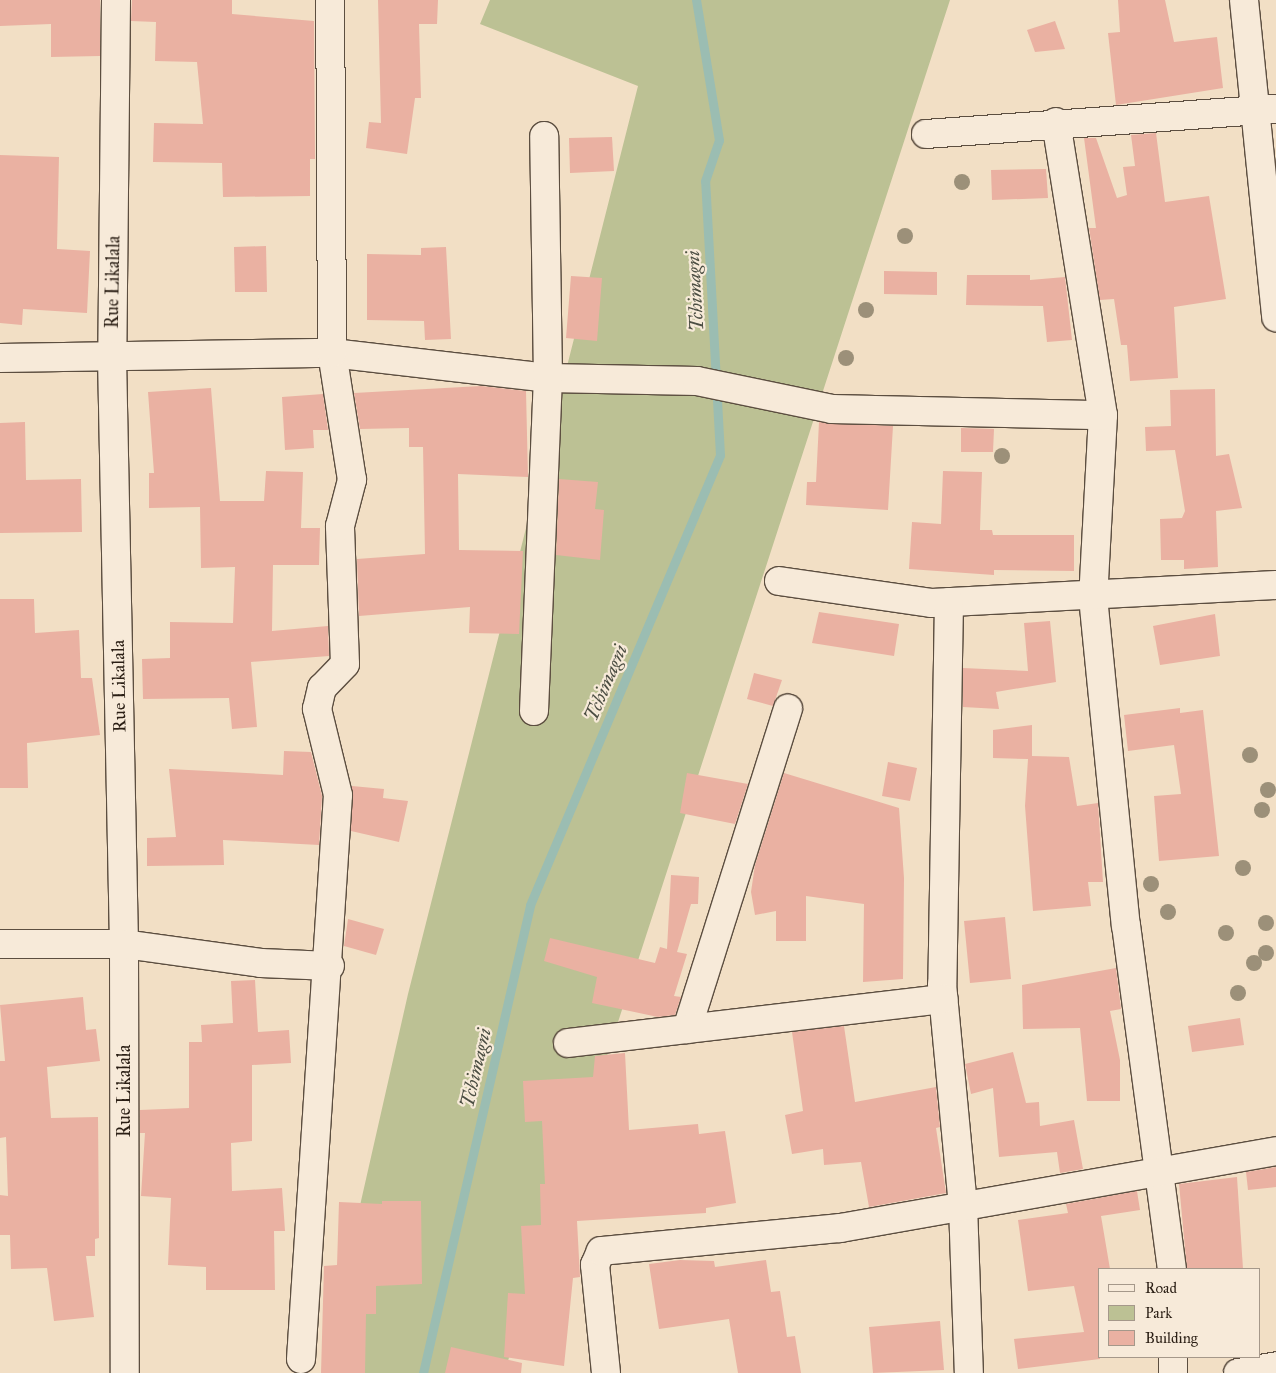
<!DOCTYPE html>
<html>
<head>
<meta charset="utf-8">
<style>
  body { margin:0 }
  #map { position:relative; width:1276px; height:1373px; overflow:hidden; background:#f2dfc5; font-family:"IM FELL Great Primer",serif }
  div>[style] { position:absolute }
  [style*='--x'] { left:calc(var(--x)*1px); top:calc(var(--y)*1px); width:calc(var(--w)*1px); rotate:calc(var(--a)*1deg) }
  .green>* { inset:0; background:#bcc194 }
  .stream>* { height:9px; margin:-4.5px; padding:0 4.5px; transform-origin:4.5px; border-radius:4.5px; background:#9bbdb2 }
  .building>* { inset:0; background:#eab1a2 }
  .roads { filter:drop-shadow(1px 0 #5c4e40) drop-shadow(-1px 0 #5c4e40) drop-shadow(0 1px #5c4e40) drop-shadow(0 -1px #5c4e40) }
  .minor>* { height:28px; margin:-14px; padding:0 14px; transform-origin:14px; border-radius:14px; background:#f7ead9 }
  .trees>* { width:16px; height:16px; margin:-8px; border-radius:50%; background:#9c9079 }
  span { translate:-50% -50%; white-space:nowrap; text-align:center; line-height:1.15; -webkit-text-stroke:4.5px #f7ead9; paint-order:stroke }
  .street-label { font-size:18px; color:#2a1e14 }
  .water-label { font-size:19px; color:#4c4e43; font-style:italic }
  .legend { position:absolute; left:1098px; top:1268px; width:162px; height:90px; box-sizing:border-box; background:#f7ead9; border:1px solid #a5988a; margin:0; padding:6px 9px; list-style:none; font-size:15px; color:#2a1e14 }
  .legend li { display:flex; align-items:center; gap:10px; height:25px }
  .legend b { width:25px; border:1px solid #a5988a }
</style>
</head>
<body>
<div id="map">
  <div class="green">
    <div style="clip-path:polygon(490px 0,950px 0,504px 1373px,322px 1373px,408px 994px,638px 86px,480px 24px)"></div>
  </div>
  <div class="stream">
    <div style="--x:423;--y:1373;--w:480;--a:-77.1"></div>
    <div style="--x:530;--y:905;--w:488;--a:-67.1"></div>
    <div style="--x:720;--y:455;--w:274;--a:-93.1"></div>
    <div style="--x:705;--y:181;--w:43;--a:-71.1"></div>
    <div style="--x:719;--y:140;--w:142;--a:-99.3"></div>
  </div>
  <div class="building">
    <div style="clip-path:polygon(0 0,100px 0,100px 56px,51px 57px,51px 24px,0 26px)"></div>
    <div style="clip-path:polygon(132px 0,232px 0,232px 14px,314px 21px,315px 159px,310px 159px,310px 196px,223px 197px,222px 163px,153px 162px,154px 123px,203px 124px,197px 62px,155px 61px,156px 22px,131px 21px)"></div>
    <div style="clip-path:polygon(378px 0,438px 0,437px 24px,419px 24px,421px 98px,415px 98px,407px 154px,366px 148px,369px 122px,381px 123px)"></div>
    <div style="clip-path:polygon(1118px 0,1165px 0,1174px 42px,1217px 37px,1223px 88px,1116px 105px,1108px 33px,1120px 32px)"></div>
    <div style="clip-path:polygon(1055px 21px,1065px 49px,1035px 52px,1027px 30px)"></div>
    <div style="clip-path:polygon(1156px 133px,1165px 202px,1209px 196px,1226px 299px,1174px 307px,1178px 378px,1130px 381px,1127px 345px,1121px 345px,1114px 299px,1100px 300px,1089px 228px,1096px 228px,1084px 138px,1096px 138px,1117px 198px,1127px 195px,1123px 167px,1135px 166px,1131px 135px)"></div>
    <div style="clip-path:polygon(612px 137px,614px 171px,570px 173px,569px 138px)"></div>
    <div style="clip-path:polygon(0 155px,59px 157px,57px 249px,90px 251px,87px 313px,23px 309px,22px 325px,0 323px)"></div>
    <div style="clip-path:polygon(1046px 169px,1048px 198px,992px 200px,991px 170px)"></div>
    <div style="clip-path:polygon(266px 246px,267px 292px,235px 292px,234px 247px)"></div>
    <div style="clip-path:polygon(446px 247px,451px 339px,425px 340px,424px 321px,367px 320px,367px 254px,421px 255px,421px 248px)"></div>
    <div style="clip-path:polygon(884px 271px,937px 272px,937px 295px,884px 294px)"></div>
    <div style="clip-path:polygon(967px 275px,1030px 275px,1030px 280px,1065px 277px,1072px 340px,1047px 342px,1043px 306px,966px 305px)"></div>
    <div style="clip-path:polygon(571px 276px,602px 278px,597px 341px,566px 338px)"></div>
    <div style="clip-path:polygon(481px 386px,526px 391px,528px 477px,458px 474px,459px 550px,523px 551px,519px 634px,469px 633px,470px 607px,359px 616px,357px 559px,425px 554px,423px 447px,409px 447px,409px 428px,360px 429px,354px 393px)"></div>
    <div style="clip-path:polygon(211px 388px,220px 501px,264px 501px,266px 471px,303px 472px,301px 528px,320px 528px,319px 565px,273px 565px,272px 631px,328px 626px,329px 656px,251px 662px,257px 727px,232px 729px,229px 698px,143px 699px,142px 659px,170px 658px,170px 622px,233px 623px,235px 567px,201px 568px,200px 507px,149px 508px,149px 473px,154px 473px,148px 392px)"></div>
    <div style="clip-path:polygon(1215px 389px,1216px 456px,1229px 454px,1242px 508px,1216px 511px,1218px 567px,1184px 569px,1184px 560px,1161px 560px,1160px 519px,1182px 518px,1185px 511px,1175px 450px,1146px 451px,1145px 427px,1171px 426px,1170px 390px)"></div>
    <div style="clip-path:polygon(323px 394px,328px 430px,313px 430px,314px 448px,285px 450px,282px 397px)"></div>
    <div style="clip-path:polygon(25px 422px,26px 480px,81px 479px,82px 532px,0 533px,0 423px)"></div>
    <div style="clip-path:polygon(819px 422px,893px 426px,888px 510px,806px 505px,807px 482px,816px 482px)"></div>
    <div style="clip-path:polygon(961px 428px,994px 429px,993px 452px,961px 452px)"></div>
    <div style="clip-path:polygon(943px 471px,982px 472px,980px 530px,992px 530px,993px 535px,1074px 535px,1074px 571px,994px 570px,994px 575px,909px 569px,912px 522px,941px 524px)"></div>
    <div style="clip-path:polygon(559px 479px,598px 482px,595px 509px,604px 510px,600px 560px,556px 555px)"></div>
    <div style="clip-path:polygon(0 599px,34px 599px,35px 633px,79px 630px,81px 678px,92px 678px,100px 735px,27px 743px,28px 788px,0 788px)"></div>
    <div style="clip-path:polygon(819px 612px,899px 624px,894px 656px,812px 643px)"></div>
    <div style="clip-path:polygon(1215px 614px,1220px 656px,1160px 665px,1153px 626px)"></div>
    <div style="clip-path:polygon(1050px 621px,1056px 682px,996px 692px,999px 709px,963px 707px,963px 668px,1028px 671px,1024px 623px)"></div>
    <div style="clip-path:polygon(754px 673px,782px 680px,773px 706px,747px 699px)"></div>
    <div style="clip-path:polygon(1180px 708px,1180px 713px,1203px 710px,1219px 856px,1159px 861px,1154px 796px,1181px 794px,1174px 745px,1128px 751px,1124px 715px)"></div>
    <div style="clip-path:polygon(1032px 725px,1032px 756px,1069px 757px,1077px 806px,1098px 803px,1103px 882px,1088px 882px,1091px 906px,1033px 911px,1025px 806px,1028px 759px,993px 758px,993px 730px)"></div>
    <div style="clip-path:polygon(284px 751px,311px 752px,322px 796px,319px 845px,223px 840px,224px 865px,147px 866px,147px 838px,176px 837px,169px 769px,283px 775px)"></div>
    <div style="clip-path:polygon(888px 762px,917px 768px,910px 801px,882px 796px)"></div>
    <div style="clip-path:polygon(687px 773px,748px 784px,735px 824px,680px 813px)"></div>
    <div style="clip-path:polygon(784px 773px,899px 808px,904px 878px,903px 979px,863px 982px,864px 904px,806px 896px,806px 941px,776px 941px,776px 911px,755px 915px,751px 892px,755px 865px)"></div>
    <div style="clip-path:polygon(352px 786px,384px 789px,383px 798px,408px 801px,399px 842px,351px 831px)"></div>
    <div style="clip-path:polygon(671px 875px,699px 877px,698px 904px,691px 904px,677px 952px,687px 954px,674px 996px,681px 997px,675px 1015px,658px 1017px,592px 1003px,597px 977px,544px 961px,550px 938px,655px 963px,660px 947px,667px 949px)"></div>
    <div style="clip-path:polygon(1005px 917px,1011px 979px,970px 983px,964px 921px)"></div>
    <div style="clip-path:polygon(348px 919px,384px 929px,376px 955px,344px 946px)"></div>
    <div style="clip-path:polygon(1116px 968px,1121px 1009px,1110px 1011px,1120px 1060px,1120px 1101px,1087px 1101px,1080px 1028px,1023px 1029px,1022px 985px)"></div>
    <div style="clip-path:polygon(255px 980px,258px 1032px,289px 1030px,291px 1063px,252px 1065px,252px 1141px,231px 1143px,232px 1191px,282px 1188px,285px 1231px,274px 1231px,275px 1290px,206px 1290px,206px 1267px,168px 1265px,171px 1198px,141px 1196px,145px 1133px,140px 1133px,140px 1110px,189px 1108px,189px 1042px,202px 1042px,201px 1025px,233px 1023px,231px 981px)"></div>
    <div style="clip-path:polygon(83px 997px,86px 1030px,96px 1029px,100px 1061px,47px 1067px,51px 1118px,98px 1117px,99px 1238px,95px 1239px,95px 1256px,86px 1256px,94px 1317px,54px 1321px,47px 1268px,11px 1269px,10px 1235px,0 1235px,0 1195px,8px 1196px,6px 1137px,0 1138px,0 1061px,5px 1061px,0 1005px)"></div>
    <div style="clip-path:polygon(1240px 1018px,1244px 1045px,1192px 1052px,1188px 1026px)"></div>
    <div style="clip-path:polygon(844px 1026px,855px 1102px,936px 1087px,940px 1127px,936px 1128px,946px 1193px,869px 1207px,861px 1162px,824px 1165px,823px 1149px,792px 1154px,785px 1115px,803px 1111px,792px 1032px)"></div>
    <div style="clip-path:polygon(1013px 1052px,1026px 1103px,1039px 1102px,1040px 1126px,1074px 1120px,1083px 1169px,1060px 1173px,1057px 1152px,999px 1157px,993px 1088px,971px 1094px,965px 1064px)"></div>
    <div style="clip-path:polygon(625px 1053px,629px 1130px,698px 1124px,699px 1134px,725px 1131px,736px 1203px,706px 1208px,706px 1213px,577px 1221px,580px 1277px,573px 1278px,564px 1366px,504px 1357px,508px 1293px,525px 1294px,521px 1226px,541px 1225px,540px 1184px,545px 1184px,542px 1121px,525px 1122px,523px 1081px,593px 1077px,595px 1056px)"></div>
    <div style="clip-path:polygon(1276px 1167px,1276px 1187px,1248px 1190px,1246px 1172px)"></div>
    <div style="clip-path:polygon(1237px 1177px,1243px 1269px,1187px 1269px,1179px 1184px)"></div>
    <div style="clip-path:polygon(1137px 1191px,1140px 1210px,1101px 1216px,1110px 1269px,1100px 1269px,1100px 1359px,1018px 1369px,1014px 1339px,1084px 1332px,1074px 1286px,1028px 1291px,1018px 1220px,1068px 1213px,1066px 1204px)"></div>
    <div style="clip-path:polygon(382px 1201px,421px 1201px,422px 1284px,376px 1286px,376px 1314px,366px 1314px,365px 1373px,321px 1373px,324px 1266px,337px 1265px,339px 1202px,382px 1204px)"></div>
    <div style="clip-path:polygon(680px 1260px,714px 1261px,715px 1267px,766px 1260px,771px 1292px,780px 1291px,787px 1337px,795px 1336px,801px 1373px,738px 1373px,729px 1319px,659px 1329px,649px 1264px)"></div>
    <div style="clip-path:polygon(940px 1321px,944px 1370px,873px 1373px,869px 1327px)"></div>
    <div style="clip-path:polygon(451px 1347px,522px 1363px,521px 1373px,445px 1373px)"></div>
  </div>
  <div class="roads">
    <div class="minor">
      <div style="--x:116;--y:0;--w:357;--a:90.6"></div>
      <div style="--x:112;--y:357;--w:587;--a:88.83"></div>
      <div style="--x:124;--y:944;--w:429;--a:89.9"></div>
      <div style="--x:1244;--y:0;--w:319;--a:84.2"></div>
      <div style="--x:1056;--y:122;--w:297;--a:80.9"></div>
      <div style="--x:1103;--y:415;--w:182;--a:93.1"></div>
      <div style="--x:1093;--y:597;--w:330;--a:84.3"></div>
      <div style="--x:1126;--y:925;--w:347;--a:82.4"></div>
      <div style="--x:926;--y:134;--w:351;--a:-4.1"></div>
      <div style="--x:0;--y:358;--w:332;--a:-0.9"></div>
      <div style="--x:332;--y:353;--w:217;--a:6.6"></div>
      <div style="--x:548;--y:378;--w:149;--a:1.2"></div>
      <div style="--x:697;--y:381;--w:138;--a:11.7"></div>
      <div style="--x:832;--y:409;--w:271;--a:1.3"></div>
      <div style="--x:779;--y:581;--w:155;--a:8.2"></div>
      <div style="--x:932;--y:603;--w:344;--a:-3"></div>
      <div style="--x:949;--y:602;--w:382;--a:91"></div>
      <div style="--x:942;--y:984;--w:222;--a:84.6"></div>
      <div style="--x:963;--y:1205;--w:168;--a:88"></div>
      <div style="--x:534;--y:711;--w:333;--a:-87.6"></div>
      <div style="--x:548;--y:378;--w:242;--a:-90.9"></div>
      <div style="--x:0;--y:944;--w:124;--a:0"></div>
      <div style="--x:124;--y:944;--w:138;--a:7.9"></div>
      <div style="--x:261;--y:963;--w:69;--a:2.5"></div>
      <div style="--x:687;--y:1029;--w:336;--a:-72.5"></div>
      <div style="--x:568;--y:1043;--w:378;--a:-6.7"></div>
      <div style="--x:1173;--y:1357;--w:16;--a:90"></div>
      <div style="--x:301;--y:1359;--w:565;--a:-86.25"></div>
      <div style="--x:338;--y:795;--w:89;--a:-103.7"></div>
      <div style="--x:317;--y:709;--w:22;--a:-77"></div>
      <div style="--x:322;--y:688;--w:33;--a:-46"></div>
      <div style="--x:345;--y:664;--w:138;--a:-92.1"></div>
      <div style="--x:340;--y:526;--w:48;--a:-75.4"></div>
      <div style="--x:352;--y:480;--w:129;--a:-98.9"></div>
      <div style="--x:332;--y:353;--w:353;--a:-90.3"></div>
      <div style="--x:606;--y:1373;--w:109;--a:-95.8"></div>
      <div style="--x:595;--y:1265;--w:15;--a:-67"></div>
      <div style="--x:601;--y:1251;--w:240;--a:-5.5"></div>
      <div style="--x:840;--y:1228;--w:443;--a:-10"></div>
      <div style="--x:1238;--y:1373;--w:39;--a:-10"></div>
    </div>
  </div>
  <div class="trees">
    <div style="left:962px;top:182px"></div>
    <div style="left:905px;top:236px"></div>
    <div style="left:866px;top:310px"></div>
    <div style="left:846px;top:358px"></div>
    <div style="left:1002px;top:456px"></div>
    <div style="left:1250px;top:755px"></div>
    <div style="left:1268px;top:790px"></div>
    <div style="left:1262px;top:810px"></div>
    <div style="left:1243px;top:868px"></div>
    <div style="left:1151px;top:884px"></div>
    <div style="left:1168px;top:912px"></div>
    <div style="left:1266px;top:923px"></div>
    <div style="left:1226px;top:933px"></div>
    <div style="left:1266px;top:953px"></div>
    <div style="left:1254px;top:963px"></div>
    <div style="left:1238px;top:993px"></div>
  </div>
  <div class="street-label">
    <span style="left:113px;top:282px;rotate:-89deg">Rue Likalala</span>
    <span style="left:119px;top:686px;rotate:-91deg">Rue Likalala</span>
    <span style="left:124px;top:1091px;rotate:-90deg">Rue Likalala</span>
  </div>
  <div class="water-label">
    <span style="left:695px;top:291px;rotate:-93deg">Tchimagni</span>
    <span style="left:606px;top:683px;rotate:-67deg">Tchimagni</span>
    <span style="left:476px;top:1068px;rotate:-77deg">Tchimagni</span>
  </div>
  <ul class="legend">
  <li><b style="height:6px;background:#f7ead9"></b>Road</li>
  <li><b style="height:14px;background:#bcc194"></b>Park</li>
  <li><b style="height:14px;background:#eab1a2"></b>Building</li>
  </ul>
</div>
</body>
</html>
